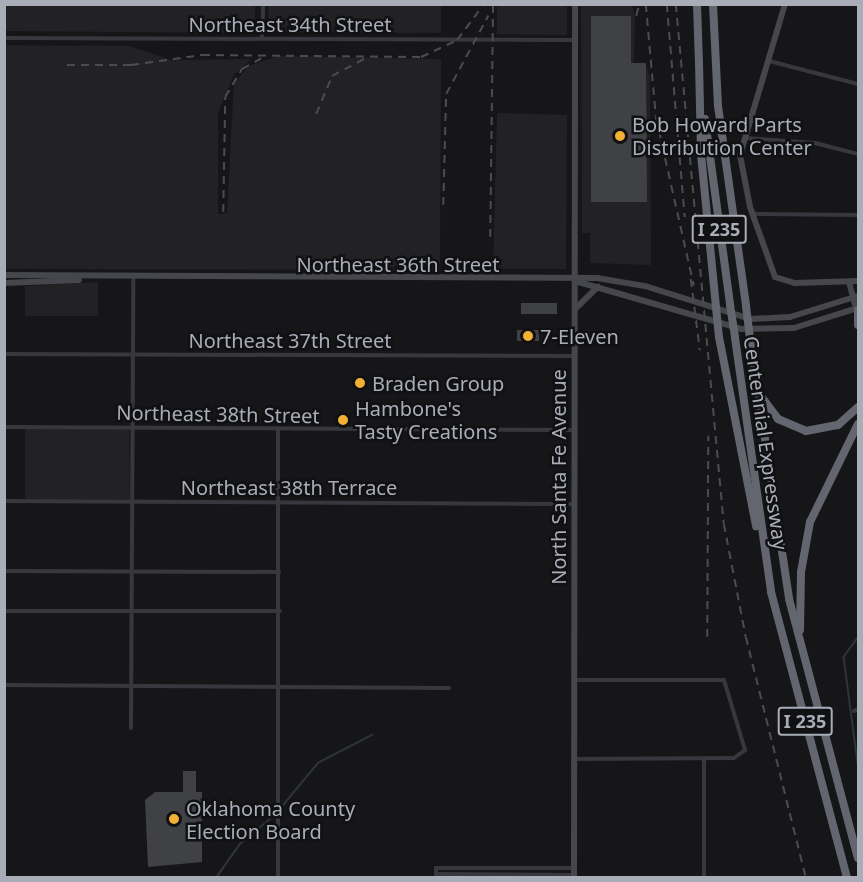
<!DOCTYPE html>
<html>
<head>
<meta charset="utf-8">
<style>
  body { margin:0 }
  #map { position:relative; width:863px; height:882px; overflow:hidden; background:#161618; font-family:"Noto Sans",sans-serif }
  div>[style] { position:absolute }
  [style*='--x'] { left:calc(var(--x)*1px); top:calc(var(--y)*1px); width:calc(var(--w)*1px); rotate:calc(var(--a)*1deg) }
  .built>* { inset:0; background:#222225 }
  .stream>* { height:1.5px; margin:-0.75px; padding:0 0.75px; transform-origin:0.75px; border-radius:0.75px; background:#2c353c }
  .building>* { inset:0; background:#404145 }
  .street>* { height:4px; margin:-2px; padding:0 2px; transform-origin:2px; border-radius:2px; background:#37383d }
  .secondary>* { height:6px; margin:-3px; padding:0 3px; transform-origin:3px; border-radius:3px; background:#45474d }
  .highway>* { height:8px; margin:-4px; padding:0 4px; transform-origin:4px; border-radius:4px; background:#63666e }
  .rail>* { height:1.5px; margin-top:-0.75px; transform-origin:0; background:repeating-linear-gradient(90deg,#4a4c52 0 8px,transparent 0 14px) }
  .highway-bridge>* { height:8px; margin:-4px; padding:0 4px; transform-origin:4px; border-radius:4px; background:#63666e }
  .dots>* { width:16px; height:16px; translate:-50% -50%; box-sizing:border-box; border:3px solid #111113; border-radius:50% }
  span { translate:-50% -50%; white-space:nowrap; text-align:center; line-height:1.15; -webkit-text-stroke:5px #111113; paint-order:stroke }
  .shield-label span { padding:2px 4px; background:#111113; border:2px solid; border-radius:4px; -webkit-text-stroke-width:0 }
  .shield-label { font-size:18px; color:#a8adb8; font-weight:700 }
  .street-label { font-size:20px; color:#a8adb8 }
  .poi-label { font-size:20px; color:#a8adb8 }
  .left { translate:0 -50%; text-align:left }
  .frame { position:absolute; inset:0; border:6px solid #a8adb8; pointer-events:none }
</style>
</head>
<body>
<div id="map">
  <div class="built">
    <div style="clip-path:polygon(4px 5px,255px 5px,255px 33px,5px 31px)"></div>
    <div style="clip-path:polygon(268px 5px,441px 5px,441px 33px,269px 32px)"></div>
    <div style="clip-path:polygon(497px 5px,567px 5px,567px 35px,497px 34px)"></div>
    <div style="clip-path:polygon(581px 5px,632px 5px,635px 17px,634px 63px,645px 63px,650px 76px,651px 265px,590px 263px,590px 233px,582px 233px)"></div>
    <div style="clip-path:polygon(5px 45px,129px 46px,171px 60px,251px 59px,234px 75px,218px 113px,218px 214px,227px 213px,234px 83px,248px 66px,279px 56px,441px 59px,440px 270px,5px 269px)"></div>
    <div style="clip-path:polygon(497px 113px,567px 115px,566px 269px,493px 269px)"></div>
    <div style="clip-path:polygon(98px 282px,98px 316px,25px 316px,25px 286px)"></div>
    <div style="clip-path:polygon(25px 429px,129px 429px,130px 499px,25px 499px)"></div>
  </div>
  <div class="stream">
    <div style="--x:858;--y:638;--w:24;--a:126"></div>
    <div style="--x:844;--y:657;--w:107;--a:82.5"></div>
    <div style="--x:279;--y:810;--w:61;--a:-50.3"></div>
    <div style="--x:318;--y:763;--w:61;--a:-27.4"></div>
    <div style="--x:216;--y:878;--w:42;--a:-54.8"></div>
    <div style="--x:240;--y:844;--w:47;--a:-39.8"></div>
  </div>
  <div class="building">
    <div style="clip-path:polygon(591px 16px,631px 16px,631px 63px,646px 63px,647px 202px,591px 202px)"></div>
    <div style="clip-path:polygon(521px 303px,557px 303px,557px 314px,521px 314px)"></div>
    <div style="clip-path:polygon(517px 330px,539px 330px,539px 341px,517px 341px)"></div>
    <div style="clip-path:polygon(183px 771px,196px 771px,196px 792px,202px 792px,202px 862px,148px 867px,145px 800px,155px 792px,183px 792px)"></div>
  </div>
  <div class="street">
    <div style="--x:4;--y:38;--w:570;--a:0.2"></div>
    <div style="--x:262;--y:39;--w:35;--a:-88"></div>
    <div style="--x:769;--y:61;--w:92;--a:14.5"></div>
    <div style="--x:745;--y:138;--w:70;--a:4.1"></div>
    <div style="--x:815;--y:143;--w:44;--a:14.3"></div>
    <div style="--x:753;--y:214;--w:105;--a:0.5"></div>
    <div style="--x:4;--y:354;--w:570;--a:0.2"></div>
    <div style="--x:4;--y:427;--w:570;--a:0.3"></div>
    <div style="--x:4;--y:501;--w:570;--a:0.3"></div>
    <div style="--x:4;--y:571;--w:275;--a:0.2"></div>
    <div style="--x:4;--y:611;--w:276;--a:0"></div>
    <div style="--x:4;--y:685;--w:445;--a:0.4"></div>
    <div style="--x:854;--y:711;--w:4;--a:-27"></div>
    <div style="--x:131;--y:728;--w:449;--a:-89.7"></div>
    <div style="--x:574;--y:759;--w:160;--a:-0.4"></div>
    <div style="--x:734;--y:758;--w:14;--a:-36"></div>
    <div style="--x:745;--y:750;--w:73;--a:-106.7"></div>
    <div style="--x:724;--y:680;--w:149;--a:180"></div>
    <div style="--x:436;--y:868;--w:6;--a:90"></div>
    <div style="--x:436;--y:874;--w:138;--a:0.4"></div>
    <div style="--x:436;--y:868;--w:138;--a:0"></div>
    <div style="--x:278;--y:878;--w:448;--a:-90"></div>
    <div style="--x:704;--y:878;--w:120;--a:-90"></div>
  </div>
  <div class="secondary">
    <div style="--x:785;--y:4;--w:158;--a:106.6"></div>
    <div style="--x:740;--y:155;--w:53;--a:79.1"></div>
    <div style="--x:750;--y:207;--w:74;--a:70.3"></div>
    <div style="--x:775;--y:277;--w:21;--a:17"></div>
    <div style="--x:795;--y:283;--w:63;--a:-1.8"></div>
    <div style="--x:4;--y:275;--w:593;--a:0.29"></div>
    <div style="--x:597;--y:278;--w:49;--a:9.5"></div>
    <div style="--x:645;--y:286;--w:110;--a:17.4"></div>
    <div style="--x:750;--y:319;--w:40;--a:-2.9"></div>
    <div style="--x:790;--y:317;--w:71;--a:-17.2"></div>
    <div style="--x:575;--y:281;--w:173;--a:16.1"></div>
    <div style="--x:741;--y:329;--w:53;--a:-1.1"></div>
    <div style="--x:794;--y:328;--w:67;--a:-17.4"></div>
    <div style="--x:849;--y:282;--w:28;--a:75"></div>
    <div style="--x:4;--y:283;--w:75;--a:-2.3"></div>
    <div style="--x:575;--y:309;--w:32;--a:-44"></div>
    <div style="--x:574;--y:878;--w:874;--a:-89.93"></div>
  </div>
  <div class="highway">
    <div style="--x:697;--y:4;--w:61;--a:88.1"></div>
    <div style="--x:713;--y:4;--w:102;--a:87.2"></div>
    <div style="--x:718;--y:106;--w:202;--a:82"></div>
    <div style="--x:699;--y:63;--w:91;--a:88.7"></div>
    <div style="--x:701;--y:154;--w:184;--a:84.4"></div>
    <div style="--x:719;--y:337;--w:193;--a:78.9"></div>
    <div style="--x:705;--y:119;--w:188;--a:82.3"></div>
    <div style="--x:858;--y:310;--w:15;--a:90"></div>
    <div style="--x:735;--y:338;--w:257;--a:81.9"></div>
    <div style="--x:771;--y:592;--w:296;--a:75.1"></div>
    <div style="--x:750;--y:340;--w:262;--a:81.4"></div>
    <div style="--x:789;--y:599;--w:268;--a:75.1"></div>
    <div style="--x:760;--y:395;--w:30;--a:53"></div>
    <div style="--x:778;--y:419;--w:30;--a:23"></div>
    <div style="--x:806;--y:431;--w:33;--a:-11"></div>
    <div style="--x:838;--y:425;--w:27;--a:-42"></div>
    <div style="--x:800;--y:630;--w:58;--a:-89"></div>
    <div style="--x:801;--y:572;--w:51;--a:-79.8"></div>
    <div style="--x:810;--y:522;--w:109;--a:-63.9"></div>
  </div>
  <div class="rail">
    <div style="--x:646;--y:4;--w:113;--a:84.9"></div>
    <div style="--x:656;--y:117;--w:173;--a:77.3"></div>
    <div style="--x:667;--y:4;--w:214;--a:85.2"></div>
    <div style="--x:676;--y:4;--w:522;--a:84.73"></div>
    <div style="--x:724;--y:524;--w:115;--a:79"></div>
    <div style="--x:746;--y:637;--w:248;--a:76"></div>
    <div style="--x:636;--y:16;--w:12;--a:-76"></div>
    <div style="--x:67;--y:65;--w:64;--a:0"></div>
    <div style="--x:131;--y:65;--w:72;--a:-8"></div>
    <div style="--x:202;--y:55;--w:219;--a:0.5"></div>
    <div style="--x:421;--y:57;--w:40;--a:-25"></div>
    <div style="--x:457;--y:40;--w:45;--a:-53.1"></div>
    <div style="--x:316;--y:114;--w:41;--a:-67.2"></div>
    <div style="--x:332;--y:76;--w:38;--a:-28"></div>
    <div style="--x:443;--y:205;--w:111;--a:-88.5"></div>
    <div style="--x:446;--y:94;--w:89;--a:-61.7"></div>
    <div style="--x:223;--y:212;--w:115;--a:-89"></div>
    <div style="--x:225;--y:97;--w:33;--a:-59"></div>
    <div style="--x:242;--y:69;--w:25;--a:-29"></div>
    <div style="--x:490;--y:237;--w:233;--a:-89.3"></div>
    <div style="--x:691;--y:279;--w:72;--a:82.8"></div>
    <div style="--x:707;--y:637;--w:201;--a:-89.7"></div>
  </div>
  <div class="highway-bridge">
    <div style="--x:730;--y:305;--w:33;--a:81"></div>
    <div style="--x:746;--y:306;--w:34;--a:83"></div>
  </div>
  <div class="dots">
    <div style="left:620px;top:136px;background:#f2b134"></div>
    <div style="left:528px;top:336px;background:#f2b134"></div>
    <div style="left:360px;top:383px;background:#f2b134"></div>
    <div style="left:343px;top:420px;background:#f2b134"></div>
    <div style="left:174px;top:819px;background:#f2b134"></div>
  </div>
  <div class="shield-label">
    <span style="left:719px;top:229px">I 235</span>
    <span style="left:805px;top:721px">I 235</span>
  </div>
  <div class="street-label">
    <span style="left:290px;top:24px">Northeast 34th Street</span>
    <span style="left:398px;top:264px">Northeast 36th Street</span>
    <span style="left:290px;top:340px">Northeast 37th Street</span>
    <span style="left:218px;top:414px;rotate:1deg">Northeast 38th Street</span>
    <span style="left:766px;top:443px;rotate:82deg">Centennial Expressway</span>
    <span style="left:558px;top:477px;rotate:-90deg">North Santa Fe Avenue</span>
    <span style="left:289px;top:487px">Northeast 38th Terrace</span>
  </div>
  <div class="poi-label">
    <span class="left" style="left:632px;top:136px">Bob Howard Parts<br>Distribution Center</span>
    <span class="left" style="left:540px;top:336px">7-Eleven</span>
    <span class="left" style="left:372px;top:383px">Braden Group</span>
    <span class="left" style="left:355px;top:420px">Hambone's<br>Tasty Creations</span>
    <span class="left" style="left:186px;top:820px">Oklahoma County<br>Election Board</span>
  </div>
  <div class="frame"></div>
</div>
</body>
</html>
